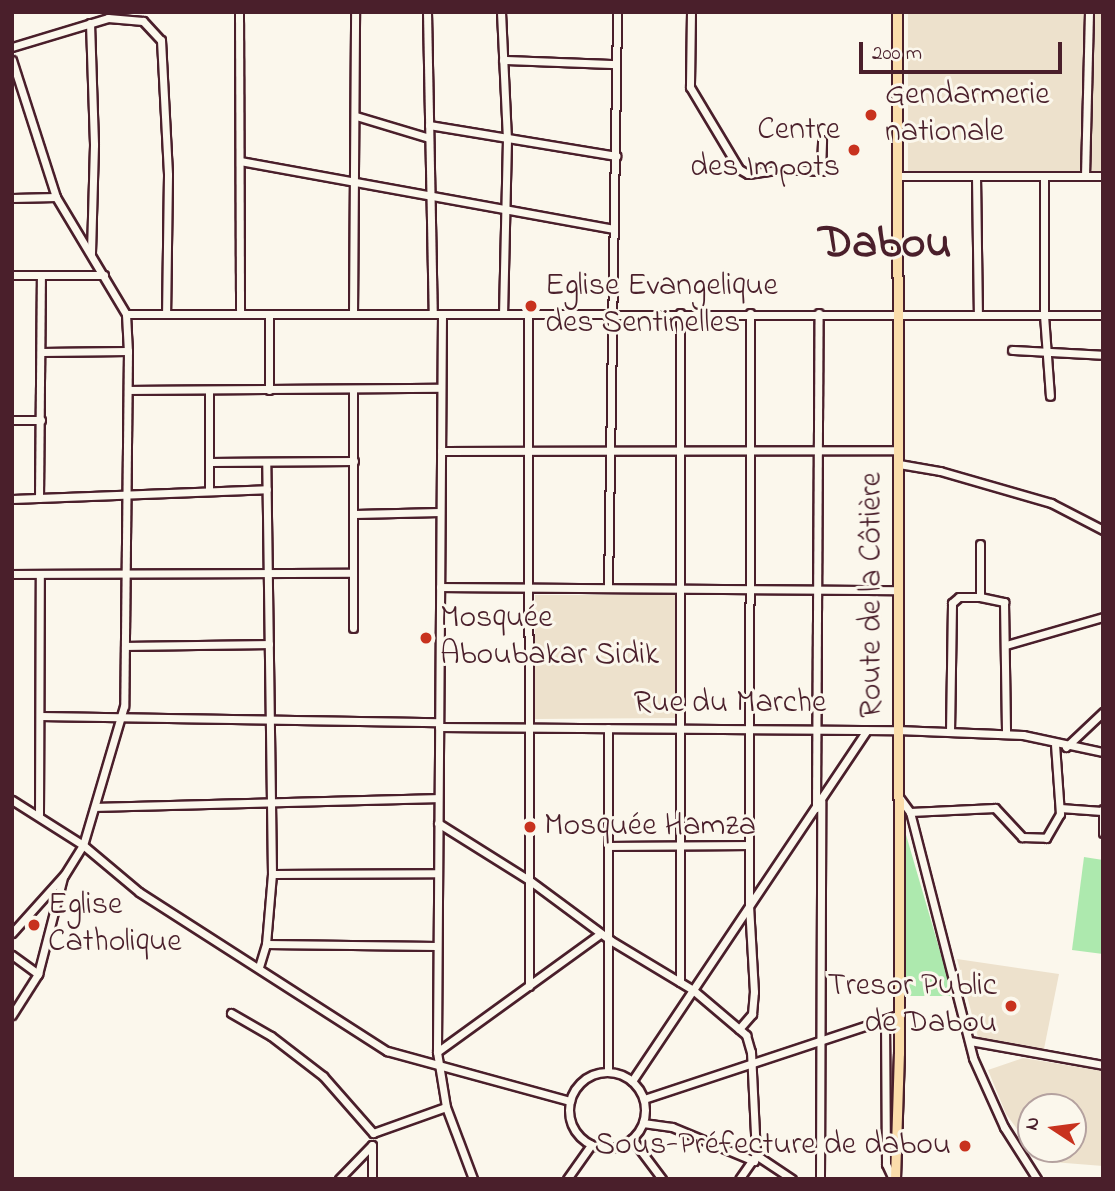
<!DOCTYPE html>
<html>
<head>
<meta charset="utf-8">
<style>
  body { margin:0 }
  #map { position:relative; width:1115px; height:1191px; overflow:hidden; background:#fbf7ec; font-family:"Indie Flower",sans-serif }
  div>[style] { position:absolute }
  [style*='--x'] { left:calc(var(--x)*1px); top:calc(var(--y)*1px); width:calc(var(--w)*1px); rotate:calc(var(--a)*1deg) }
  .built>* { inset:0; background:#ede1cc }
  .green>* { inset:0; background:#ade9ae }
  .roads { filter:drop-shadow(2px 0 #4a1f2b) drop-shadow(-2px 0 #4a1f2b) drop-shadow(0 2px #4a1f2b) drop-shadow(0 -2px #4a1f2b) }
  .minor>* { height:7px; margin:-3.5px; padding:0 3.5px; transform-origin:3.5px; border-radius:3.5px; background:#fbf7ec }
  .minor>.ring { margin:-3.5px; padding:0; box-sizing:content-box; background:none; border:7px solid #fbf7ec; border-radius:50% }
  .major>* { height:9px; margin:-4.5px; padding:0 4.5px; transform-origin:4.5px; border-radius:4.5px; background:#fbddab }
  .dots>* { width:19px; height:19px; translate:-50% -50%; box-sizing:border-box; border:4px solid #fbf7ec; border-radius:50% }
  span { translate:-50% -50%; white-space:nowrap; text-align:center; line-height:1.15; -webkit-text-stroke:6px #fbf7ec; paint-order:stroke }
  .poi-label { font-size:32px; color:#4a1f2b }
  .left { translate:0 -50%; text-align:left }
  .right { translate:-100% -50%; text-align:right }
  .street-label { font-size:32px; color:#4a1f2b }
  .town-label { font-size:46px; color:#4a1f2b; font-weight:700 }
  .frame { position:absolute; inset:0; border:14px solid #4a1f2b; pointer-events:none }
  .north { position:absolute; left:1017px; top:1093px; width:70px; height:70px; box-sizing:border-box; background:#fbf7ec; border:2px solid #b4a19f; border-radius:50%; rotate:283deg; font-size:19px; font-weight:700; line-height:28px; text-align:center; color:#4a1f2b }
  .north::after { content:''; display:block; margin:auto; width:24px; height:32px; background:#c8321e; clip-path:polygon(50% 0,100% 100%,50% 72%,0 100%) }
  .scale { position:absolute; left:859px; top:42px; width:203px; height:32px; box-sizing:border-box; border:4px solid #4a1f2b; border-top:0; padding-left:9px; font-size:21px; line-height:24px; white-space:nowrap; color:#4a1f2b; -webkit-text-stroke:5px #fbf7ec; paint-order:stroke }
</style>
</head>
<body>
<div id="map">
  <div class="built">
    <div style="clip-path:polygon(908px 12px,1103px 12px,1103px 173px,908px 174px)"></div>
    <div style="clip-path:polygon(535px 595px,675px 595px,675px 718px,535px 719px)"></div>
    <div style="clip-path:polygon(957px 959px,1059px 974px,1044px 1049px,978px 1037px)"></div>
    <div style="clip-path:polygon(1023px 1058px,1103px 1071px,1103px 1166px,1040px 1161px,1031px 1149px,1073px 1149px,1073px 1107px,1031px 1107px,1031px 1148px,1006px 1114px,988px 1070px)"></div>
  </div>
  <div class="green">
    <div style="clip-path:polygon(902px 821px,953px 996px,905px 996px)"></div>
    <div style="clip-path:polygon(1084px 857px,1103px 860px,1103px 954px,1072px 950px)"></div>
  </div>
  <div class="roads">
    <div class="minor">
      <div style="--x:239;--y:12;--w:302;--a:89.8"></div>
      <div style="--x:427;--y:12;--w:302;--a:88.9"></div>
      <div style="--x:501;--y:12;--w:127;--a:87.3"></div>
      <div style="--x:507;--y:139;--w:175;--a:91.3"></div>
      <div style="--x:691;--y:12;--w:75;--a:90.8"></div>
      <div style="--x:690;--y:87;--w:96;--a:59.1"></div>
      <div style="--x:739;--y:169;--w:10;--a:29"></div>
      <div style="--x:748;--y:174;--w:35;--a:-8"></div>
      <div style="--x:783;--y:169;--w:38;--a:3"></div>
      <div style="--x:821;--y:171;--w:31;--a:-88"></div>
      <div style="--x:90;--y:23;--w:122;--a:88.1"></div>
      <div style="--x:94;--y:145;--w:109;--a:91.6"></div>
      <div style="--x:12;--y:47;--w:100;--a:-16.8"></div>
      <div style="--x:108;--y:18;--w:35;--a:5"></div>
      <div style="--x:143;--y:21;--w:26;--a:47"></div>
      <div style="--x:161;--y:40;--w:135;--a:87"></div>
      <div style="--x:168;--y:175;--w:139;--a:90.8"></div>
      <div style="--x:12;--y:60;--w:144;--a:72.2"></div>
      <div style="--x:56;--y:197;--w:136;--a:59.1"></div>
      <div style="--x:126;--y:314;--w:37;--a:87"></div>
      <div style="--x:128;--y:351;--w:355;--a:90.6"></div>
      <div style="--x:124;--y:706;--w:145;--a:106.4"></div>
      <div style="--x:83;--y:845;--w:36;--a:122"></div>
      <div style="--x:64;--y:875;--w:78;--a:131.9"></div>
      <div style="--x:503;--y:60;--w:111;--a:2.1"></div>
      <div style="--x:356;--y:116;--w:76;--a:16.8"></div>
      <div style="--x:429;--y:125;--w:190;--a:9.4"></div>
      <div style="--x:240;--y:161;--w:380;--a:10.3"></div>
      <div style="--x:897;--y:176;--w:206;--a:0"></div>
      <div style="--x:976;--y:176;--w:139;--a:89.2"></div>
      <div style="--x:1085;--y:176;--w:164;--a:-88.6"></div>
      <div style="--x:1044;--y:177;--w:138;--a:90"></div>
      <div style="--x:1044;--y:315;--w:81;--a:85.8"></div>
      <div style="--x:12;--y:198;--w:44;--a:-1.3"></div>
      <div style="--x:12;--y:275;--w:92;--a:0"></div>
      <div style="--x:126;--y:314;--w:977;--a:0.06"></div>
      <div style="--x:353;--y:314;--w:302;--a:-89.6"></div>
      <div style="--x:442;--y:314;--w:738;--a:90.39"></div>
      <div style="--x:437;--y:1052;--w:56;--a:80.7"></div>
      <div style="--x:446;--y:1107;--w:77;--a:69.4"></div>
      <div style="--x:528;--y:314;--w:672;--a:89.91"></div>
      <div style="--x:1012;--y:350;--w:91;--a:3.1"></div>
      <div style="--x:41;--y:352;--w:87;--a:-0.7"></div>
      <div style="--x:353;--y:389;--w:239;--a:90"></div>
      <div style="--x:128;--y:390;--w:313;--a:-0.4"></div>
      <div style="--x:269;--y:390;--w:76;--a:-90"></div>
      <div style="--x:12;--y:420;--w:29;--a:0"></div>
      <div style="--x:441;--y:451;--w:458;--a:-0.1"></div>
      <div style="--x:209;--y:462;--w:145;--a:-0.4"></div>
      <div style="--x:899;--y:464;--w:42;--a:9.7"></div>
      <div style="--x:940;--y:471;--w:116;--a:16.1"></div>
      <div style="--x:1051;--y:503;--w:59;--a:27.4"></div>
      <div style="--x:209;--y:490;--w:99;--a:-90"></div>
      <div style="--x:39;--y:498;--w:223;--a:-89.5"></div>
      <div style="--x:12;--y:499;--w:255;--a:-2.2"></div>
      <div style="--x:355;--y:514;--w:85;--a:-1.3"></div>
      <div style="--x:12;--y:574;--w:341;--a:-0.2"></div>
      <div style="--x:440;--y:587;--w:458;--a:0.4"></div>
      <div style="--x:608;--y:588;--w:576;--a:-89.1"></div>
      <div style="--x:980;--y:597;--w:53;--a:-90"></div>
      <div style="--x:1006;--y:645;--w:101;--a:-16.1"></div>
      <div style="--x:126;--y:646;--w:143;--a:-0.8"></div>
      <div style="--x:40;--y:716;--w:399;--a:0.9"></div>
      <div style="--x:439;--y:727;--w:458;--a:0.4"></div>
      <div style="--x:897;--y:730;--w:126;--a:2.3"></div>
      <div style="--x:1023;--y:735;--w:82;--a:12"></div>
      <div style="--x:608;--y:728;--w:343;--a:90"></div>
      <div style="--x:950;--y:732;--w:129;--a:-89.1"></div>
      <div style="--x:952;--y:603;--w:9;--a:-41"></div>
      <div style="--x:959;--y:597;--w:21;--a:0"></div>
      <div style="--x:980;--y:597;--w:25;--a:12"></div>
      <div style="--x:1004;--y:602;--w:132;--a:89.1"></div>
      <div style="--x:1066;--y:747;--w:51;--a:-43.4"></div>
      <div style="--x:899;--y:797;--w:19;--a:54"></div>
      <div style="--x:910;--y:812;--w:254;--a:75.6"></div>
      <div style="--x:973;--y:1058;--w:76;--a:65.8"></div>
      <div style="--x:1004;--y:1127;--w:62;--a:57.6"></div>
      <div style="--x:12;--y:800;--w:84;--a:32.4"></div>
      <div style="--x:83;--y:845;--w:73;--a:40"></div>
      <div style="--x:139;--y:892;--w:295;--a:32.7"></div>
      <div style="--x:387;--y:1051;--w:190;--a:15.3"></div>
      <div style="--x:96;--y:807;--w:342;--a:-1.5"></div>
      <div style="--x:816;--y:808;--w:495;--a:-89.7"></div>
      <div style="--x:1060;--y:808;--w:42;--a:4.1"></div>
      <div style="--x:1103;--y:809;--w:24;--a:90"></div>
      <div style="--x:910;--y:812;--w:85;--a:-2.7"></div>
      <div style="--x:995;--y:808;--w:40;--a:47"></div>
      <div style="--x:1022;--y:837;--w:24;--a:2"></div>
      <div style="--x:1046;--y:838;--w:28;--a:-60"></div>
      <div style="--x:1060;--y:814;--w:69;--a:-94.1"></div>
      <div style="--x:39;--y:816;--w:242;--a:-89.8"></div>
      <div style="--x:438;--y:823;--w:107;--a:32.1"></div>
      <div style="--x:529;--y:880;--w:101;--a:36.5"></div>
      <div style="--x:610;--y:940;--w:97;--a:31.1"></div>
      <div style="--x:693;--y:990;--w:70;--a:40.3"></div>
      <div style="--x:746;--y:1035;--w:18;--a:74"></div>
      <div style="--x:751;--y:1052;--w:103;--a:87.2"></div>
      <div style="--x:756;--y:1155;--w:29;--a:125"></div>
      <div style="--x:609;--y:846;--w:140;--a:-0.4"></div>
      <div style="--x:272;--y:874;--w:166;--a:-0.3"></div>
      <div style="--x:266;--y:944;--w:171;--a:0.7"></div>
      <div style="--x:12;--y:955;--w:32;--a:36"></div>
      <div style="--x:38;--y:974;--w:100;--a:-75.5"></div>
      <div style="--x:259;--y:967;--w:24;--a:-73"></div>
      <div style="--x:266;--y:944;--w:70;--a:-85.1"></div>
      <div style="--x:272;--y:874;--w:412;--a:-90.8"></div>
      <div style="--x:680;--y:982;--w:669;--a:-90"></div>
      <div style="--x:231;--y:1013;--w:46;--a:29.9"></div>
      <div style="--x:271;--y:1036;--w:66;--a:37.6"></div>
      <div style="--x:323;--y:1076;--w:76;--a:48.7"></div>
      <div style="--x:373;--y:1133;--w:77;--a:-19.6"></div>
      <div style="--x:12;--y:1015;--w:49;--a:-57.6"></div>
      <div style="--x:885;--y:1020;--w:144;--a:89.6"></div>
      <div style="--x:886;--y:1164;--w:17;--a:65"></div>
      <div style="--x:739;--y:1029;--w:20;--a:-49"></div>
      <div style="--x:752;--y:1014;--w:22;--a:-85"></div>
      <div style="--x:754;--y:992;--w:88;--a:-93.3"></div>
      <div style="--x:749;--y:904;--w:591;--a:-89.9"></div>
      <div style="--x:970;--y:1041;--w:135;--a:10.2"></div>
      <div style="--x:437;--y:1052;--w:201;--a:-35.9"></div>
      <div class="ring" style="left:569px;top:1072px;width:69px;height:69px"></div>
      <div style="--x:632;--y:1081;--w:422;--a:-56.2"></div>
      <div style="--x:644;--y:1099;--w:268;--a:-18.3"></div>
      <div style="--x:643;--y:1123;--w:29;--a:8"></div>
      <div style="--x:672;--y:1127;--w:89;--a:22.5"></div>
      <div style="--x:632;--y:1139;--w:50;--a:53.1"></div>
      <div style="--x:756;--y:1155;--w:43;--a:33.7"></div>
      <div style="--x:339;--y:1179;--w:47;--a:-45.9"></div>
      <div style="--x:372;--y:1179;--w:34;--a:-90"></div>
      <div style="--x:567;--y:1179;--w:42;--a:-54.8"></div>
      <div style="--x:820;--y:1179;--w:378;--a:-89.8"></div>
    </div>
    <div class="major">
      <div style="--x:895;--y:1179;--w:126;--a:-88.2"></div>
      <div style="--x:899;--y:1053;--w:1041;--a:-90.11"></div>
    </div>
  </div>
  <div class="dots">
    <div style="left:871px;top:115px;background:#c8321e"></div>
    <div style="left:854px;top:150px;background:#c8321e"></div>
    <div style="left:531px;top:306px;background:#c8321e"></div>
    <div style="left:426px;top:638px;background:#c8321e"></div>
    <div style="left:530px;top:827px;background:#c8321e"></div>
    <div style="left:34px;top:925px;background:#c8321e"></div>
    <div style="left:1011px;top:1006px;background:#c8321e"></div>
    <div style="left:965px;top:1146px;background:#c8321e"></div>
  </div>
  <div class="poi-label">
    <span class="left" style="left:885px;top:115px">Gendarmerie<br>nationale</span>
    <span class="right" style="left:840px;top:150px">Centre<br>des Impots</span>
    <span class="left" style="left:545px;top:306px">Eglise Evangelique<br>des Sentinelles</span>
    <span class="left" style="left:440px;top:638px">Mosquée<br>Aboubakar Sidik</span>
    <span class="left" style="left:544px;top:827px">Mosquée Hamza</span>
    <span class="left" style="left:48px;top:925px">Eglise<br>Catholique</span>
    <span class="right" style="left:997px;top:1006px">Tresor Public<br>de Dabou</span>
    <span class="right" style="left:951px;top:1146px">Sous-Préfecture de dabou</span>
  </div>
  <div class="street-label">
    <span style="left:873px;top:595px;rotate:-90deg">Route de la Côtière</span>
    <span style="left:730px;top:704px">Rue du Marche</span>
  </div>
  <div class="town-label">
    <span style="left:885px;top:245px">Dabou</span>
  </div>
  <div class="frame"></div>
  <div class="north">N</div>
  <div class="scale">200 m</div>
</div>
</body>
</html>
